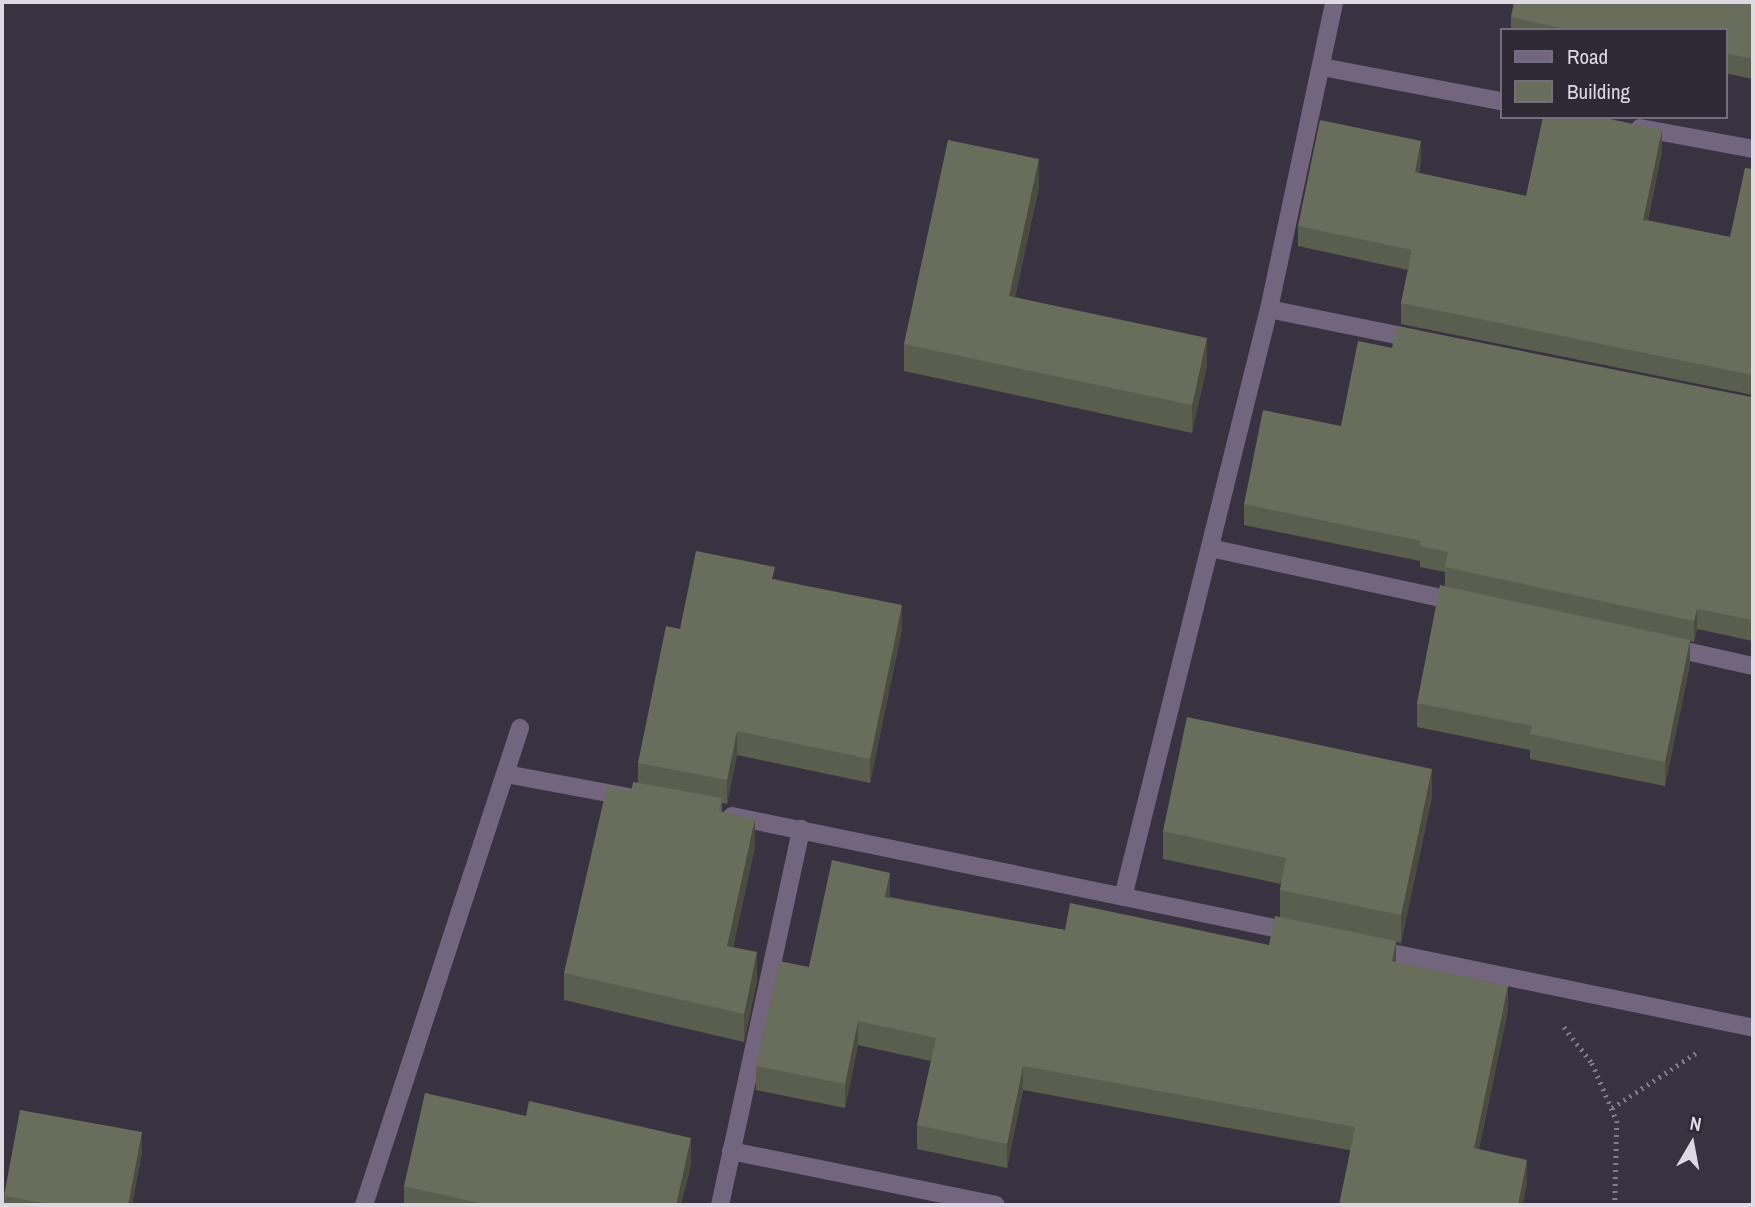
<!DOCTYPE html>
<html>
<head>
<meta charset="utf-8">
<style>
  body { margin:0 }
  #map { position:relative; width:1755px; height:1207px; overflow:hidden; background:#393240; font-family:"Archivo Narrow",sans-serif }
  div>[style] { position:absolute }
  [style*='--x'] { left:calc(var(--x)*1px); top:calc(var(--y)*1px); width:calc(var(--w)*1px); rotate:calc(var(--a)*1deg) }
  .path>* { height:4.5px; margin-top:-2.25px; transform-origin:0; background:repeating-linear-gradient(90deg,#837d89 0 2px,transparent 0 7px) }
  .minor>* { height:18px; margin:-9px; padding:0 9px; transform-origin:9px; border-radius:9px; background:#72657d }
  .wall>* { inset:0; background:#5a5e4f }
  .shaded-wall>* { inset:0; background:#4a4c40 }
  .building>* { inset:0; background:#696d5c }
  span { translate:-50% -50%; white-space:nowrap; text-align:center; line-height:1.15; -webkit-text-stroke:5px #2f2835; paint-order:stroke }
  .frame { position:absolute; inset:0; border:4px solid #ddd8e1; pointer-events:none }
  .legend { position:absolute; left:1500px; top:28px; width:228px; height:91px; box-sizing:border-box; background:#2f2835; border:2px solid #756e7a; margin:0; padding:9px 12px; list-style:none; font-size:21px; color:#ddd8e1 }
  .legend li { display:flex; align-items:center; gap:14px; height:35px }
  .legend b { width:35px; border:2px solid #756e7a }
  .north { position:absolute; left:1657px; top:1109px; width:70px; height:70px; -webkit-text-stroke:5px #2f2835; paint-order:stroke; rotate:10deg; font-size:19px; font-weight:700; line-height:28px; text-align:center; color:#ddd8e1 }
  .north::after { content:''; display:block; margin:auto; width:24px; height:32px; background:#ddd8e1; clip-path:polygon(50% 0,100% 100%,50% 72%,0 100%) }
</style>
</head>
<body>
<div id="map">
  <div class="path">
    <div style="--x:1564;--y:1027;--w:46;--a:52.1"></div>
    <div style="--x:1592;--y:1063;--w:63;--a:66.7"></div>
    <div style="--x:1617;--y:1121;--w:84;--a:91.4"></div>
    <div style="--x:1612;--y:1108;--w:100;--a:-33.2"></div>
  </div>
  <div class="minor">
    <div style="--x:1322;--y:67;--w:182;--a:10.8"></div>
    <div style="--x:1640;--y:128;--w:115;--a:10.5"></div>
    <div style="--x:1269;--y:309;--w:151;--a:11.5"></div>
    <div style="--x:1210;--y:548;--w:256;--a:12.2"></div>
    <div style="--x:1668;--y:647;--w:87;--a:12.6"></div>
    <div style="--x:506;--y:774;--w:125;--a:10.6"></div>
    <div style="--x:732;--y:816;--w:574;--a:11.66"></div>
    <div style="--x:1123;--y:897;--w:606;--a:-76.06"></div>
    <div style="--x:1269;--y:309;--w:314;--a:-78"></div>
    <div style="--x:1373;--y:949;--w:388;--a:11.7"></div>
    <div style="--x:731;--y:1151;--w:270;--a:11.5"></div>
    <div style="--x:364;--y:1205;--w:502;--a:-71.89"></div>
    <div style="--x:720;--y:1205;--w:385;--a:-77.8"></div>
  </div>
  <div class="wall">
    <div style="clip-path:polygon(1753px 2px,1753px 79px,1725px 73px,1725px 30px,1511px 30px,1511px 17px)"></div>
    <div style="clip-path:polygon(1662px 151px,1648px 220px,1730px 237px,1753px 169px,1753px 395px,1401px 324px,1401px 303px,1408px 270px,1298px 246px,1298px 226px,1421px 162px,1419px 173px,1526px 196px)"></div>
    <div style="clip-path:polygon(1039px 187px,1015px 297px,1207px 365px,1192px 433px,904px 371px,904px 344px)"></div>
    <div style="clip-path:polygon(1392px 348px,1751px 397px,1753px 396px,1753px 641px,1697px 629px,1694px 642px,1690px 641px,1690px 664px,1665px 786px,1530px 759px,1530px 750px,1417px 727px,1417px 703px,1445px 586px,1445px 572px,1420px 567px,1420px 561px,1244px 525px,1244px 504px,1341px 426px)"></div>
    <div style="clip-path:polygon(775px 579px,902px 629px,870px 783px,737px 755px,727px 804px,722px 803px,722px 812px,755px 847px,733px 947px,757px 980px,744px 1042px,564px 1000px,564px 973px,631px 792px,638px 783px,638px 763px,680px 629px)"></div>
    <div style="clip-path:polygon(1432px 797px,1401px 943px,1396px 942px,1396px 962px,1508px 1010px,1479px 1149px,1527px 1183px,1023px 1090px,1007px 1168px,917px 1149px,917px 1125px,931px 1061px,858px 1045px,845px 1108px,756px 1090px,756px 1066px,890px 897px,1065px 930px,1269px 945px,1280px 917px,1280px 890px,1281px 884px,1163px 859px,1163px 831px)"></div>
    <div style="clip-path:polygon(142px 1152px,132px 1205px,4px 1205px,4px 1196px)"></div>
    <div style="clip-path:polygon(691px 1164px,681px 1205px,404px 1205px,404px 1186px)"></div>
  </div>
  <div class="shaded-wall">
    <div style="clip-path:polygon(1662px 130px,1662px 151px,1643px 241px,1643px 220px)"></div>
    <div style="clip-path:polygon(1421px 141px,1421px 162px,1415px 193px,1415px 172px)"></div>
    <div style="clip-path:polygon(1039px 159px,1039px 187px,1009px 324px,1009px 296px)"></div>
    <div style="clip-path:polygon(1207px 338px,1207px 365px,1192px 433px,1192px 405px)"></div>
    <div style="clip-path:polygon(902px 605px,902px 629px,870px 783px,870px 759px)"></div>
    <div style="clip-path:polygon(1697px 609px,1697px 629px,1694px 642px,1694px 621px)"></div>
    <div style="clip-path:polygon(1690px 640px,1690px 664px,1665px 786px,1665px 762px)"></div>
    <div style="clip-path:polygon(737px 731px,737px 755px,727px 804px,727px 780px)"></div>
    <div style="clip-path:polygon(1432px 769px,1432px 797px,1401px 943px,1401px 915px)"></div>
    <div style="clip-path:polygon(755px 819px,755px 847px,727px 974px,727px 946px)"></div>
    <div style="clip-path:polygon(890px 873px,890px 896px,885px 920px,885px 897px)"></div>
    <div style="clip-path:polygon(1396px 941px,1396px 965px,1392px 961px)"></div>
    <div style="clip-path:polygon(757px 952px,757px 980px,744px 1042px,744px 1014px)"></div>
    <div style="clip-path:polygon(1508px 986px,1508px 1010px,1474px 1172px,1474px 1148px)"></div>
    <div style="clip-path:polygon(858px 1021px,858px 1045px,845px 1108px,845px 1084px)"></div>
    <div style="clip-path:polygon(1023px 1066px,1023px 1090px,1007px 1168px,1007px 1144px)"></div>
    <div style="clip-path:polygon(142px 1132px,142px 1152px,132px 1205px,128px 1205px)"></div>
    <div style="clip-path:polygon(691px 1138px,691px 1164px,681px 1205px,676px 1205px)"></div>
    <div style="clip-path:polygon(1527px 1160px,1527px 1183px,1523px 1205px,1518px 1205px)"></div>
  </div>
  <div class="building">
    <div style="clip-path:polygon(1514px 2px,1753px 2px,1753px 59px,1725px 53px,1725px 30px,1570px 30px,1511px 17px)"></div>
    <div style="clip-path:polygon(1543px 117px,1600px 117px,1662px 130px,1643px 220px,1730px 237px,1745px 168px,1753px 169px,1753px 375px,1401px 303px,1412px 250px,1298px 226px,1320px 120px,1421px 141px,1415px 172px,1526px 196px)"></div>
    <div style="clip-path:polygon(948px 140px,1039px 159px,1009px 296px,1207px 338px,1192px 405px,904px 344px)"></div>
    <div style="clip-path:polygon(1397px 326px,1751px 397px,1753px 396px,1753px 620px,1697px 609px,1694px 621px,1445px 567px,1448px 552px,1420px 546px,1421px 541px,1244px 504px,1263px 410px,1341px 426px,1358px 341px,1392px 348px)"></div>
    <div style="clip-path:polygon(696px 551px,775px 567px,772px 579px,902px 605px,870px 759px,737px 731px,727px 780px,638px 763px,666px 626px,680px 629px)"></div>
    <div style="clip-path:polygon(1440px 585px,1690px 640px,1665px 762px,1530px 734px,1532px 726px,1417px 703px)"></div>
    <div style="clip-path:polygon(1187px 717px,1432px 769px,1401px 915px,1280px 890px,1286px 858px,1163px 831px)"></div>
    <div style="clip-path:polygon(633px 782px,722px 798px,719px 811px,755px 819px,727px 946px,757px 952px,744px 1014px,564px 973px,607px 786px,631px 792px)"></div>
    <div style="clip-path:polygon(832px 860px,890px 873px,885px 897px,1065px 930px,1070px 903px,1269px 945px,1275px 916px,1396px 941px,1392px 961px,1508px 986px,1474px 1148px,1527px 1160px,1518px 1205px,1339px 1205px,1355px 1127px,1023px 1066px,1007px 1144px,917px 1125px,936px 1038px,858px 1021px,845px 1084px,756px 1066px,779px 961px,809px 967px)"></div>
    <div style="clip-path:polygon(425px 1093px,526px 1116px,529px 1101px,691px 1138px,676px 1205px,488px 1205px,404px 1186px)"></div>
    <div style="clip-path:polygon(20px 1110px,142px 1132px,128px 1205px,54px 1205px,4px 1196px)"></div>
  </div>
  <div class="frame"></div>
  <ul class="legend">
  <li><b style="height:9px;background:#72657d"></b>Road</li>
  <li><b style="height:19px;background:#696d5c"></b>Building</li>
  </ul>
  <div class="north">N</div>
</div>
</body>
</html>
